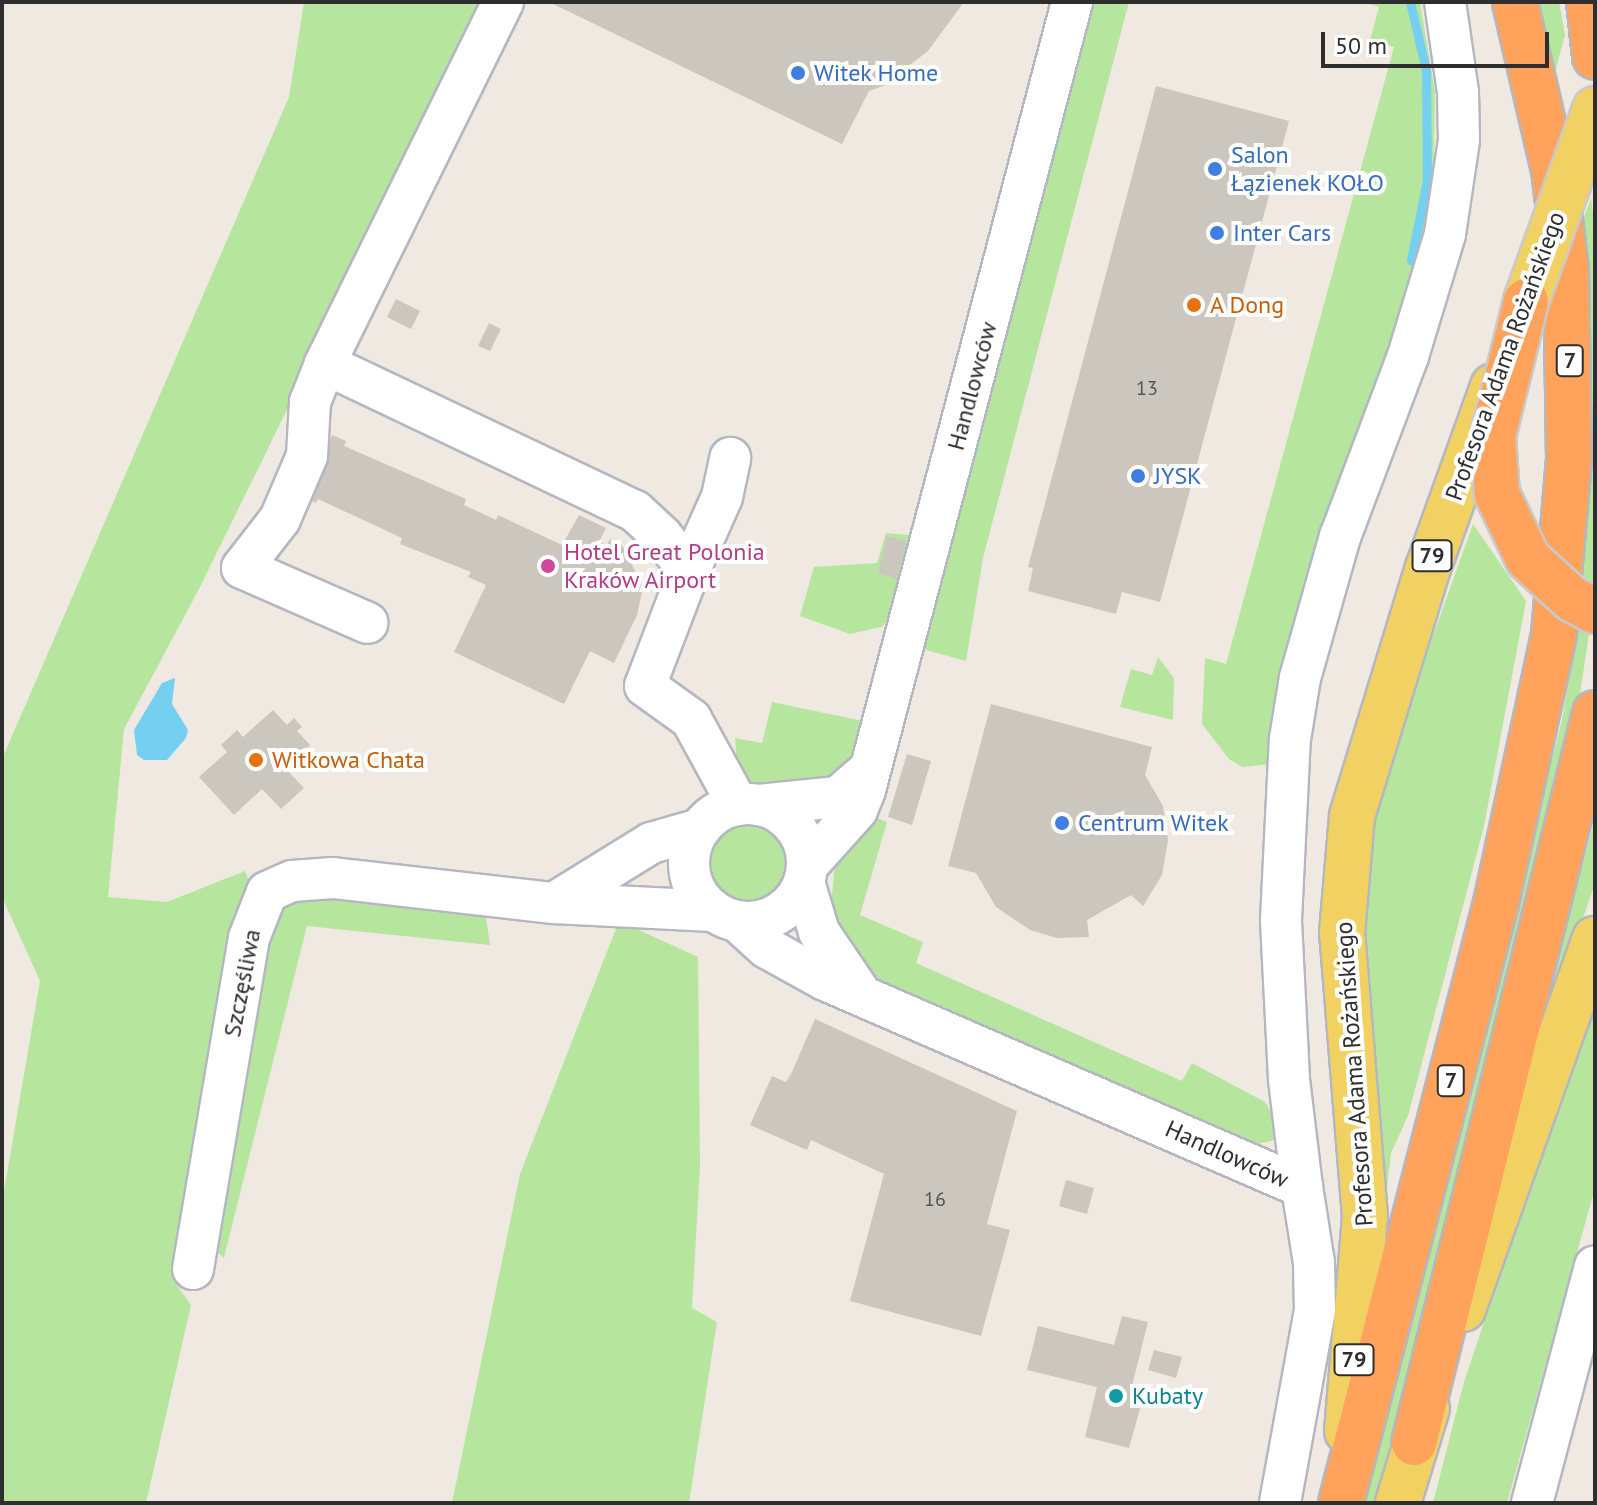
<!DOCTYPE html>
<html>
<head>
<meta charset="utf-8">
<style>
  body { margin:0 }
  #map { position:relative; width:1597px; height:1505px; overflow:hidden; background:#efe9e1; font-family:"PT Sans",sans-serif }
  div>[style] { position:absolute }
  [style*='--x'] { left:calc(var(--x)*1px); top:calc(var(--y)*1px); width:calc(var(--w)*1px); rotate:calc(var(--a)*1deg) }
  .green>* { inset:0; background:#b6e59e }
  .round { border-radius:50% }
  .water>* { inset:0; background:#75cff0 }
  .stream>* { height:9px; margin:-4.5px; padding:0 4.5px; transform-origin:4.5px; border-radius:4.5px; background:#75cff0 }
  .building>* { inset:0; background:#cbc7bf }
  .roads { filter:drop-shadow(2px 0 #b4b7c1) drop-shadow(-2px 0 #b4b7c1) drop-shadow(0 2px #b4b7c1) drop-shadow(0 -2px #b4b7c1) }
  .minor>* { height:40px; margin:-20px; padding:0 20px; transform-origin:20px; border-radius:20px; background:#fff }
  .minor>.ring { margin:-20px; padding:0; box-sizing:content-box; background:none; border:40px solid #fff; border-radius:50% }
  .major>* { height:44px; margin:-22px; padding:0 22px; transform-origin:22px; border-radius:22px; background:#f2d163 }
  .highway>* { height:44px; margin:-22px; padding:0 22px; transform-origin:22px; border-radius:22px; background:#ffa35c }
  .bridges { filter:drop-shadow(2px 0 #c9c9c9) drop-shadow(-2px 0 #c9c9c9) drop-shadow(0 2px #c9c9c9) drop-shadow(0 -2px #c9c9c9) }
  .major-bridge>* { height:44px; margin:-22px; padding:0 22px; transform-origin:22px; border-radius:22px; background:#f2d163 }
  .highway-bridge>* { height:44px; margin:-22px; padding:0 22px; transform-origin:22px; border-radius:22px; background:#ffa35c }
  .dots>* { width:22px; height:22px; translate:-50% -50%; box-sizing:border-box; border:4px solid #fff; border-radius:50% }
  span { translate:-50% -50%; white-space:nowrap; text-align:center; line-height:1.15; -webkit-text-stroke:8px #fff; paint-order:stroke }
  .number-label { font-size:20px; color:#555452 }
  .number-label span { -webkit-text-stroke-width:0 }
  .shield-label span { padding:2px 6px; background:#fff; border:2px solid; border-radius:6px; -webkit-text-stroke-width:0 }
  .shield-label { font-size:22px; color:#2e2e2e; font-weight:700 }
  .shop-label { font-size:24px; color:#366cbe }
  .left { translate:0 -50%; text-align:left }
  .food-label { font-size:24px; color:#c56008 }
  .street-label { font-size:24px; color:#2e2e2e }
  .hotel-label { font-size:24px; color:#b23c85 }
  .culture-label { font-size:24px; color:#0d838f }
  .frame { position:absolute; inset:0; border:4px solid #2e2e2e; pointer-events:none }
  .scale { position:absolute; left:1321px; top:32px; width:228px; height:36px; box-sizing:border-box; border:4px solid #2e2e2e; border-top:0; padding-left:10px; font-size:24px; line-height:28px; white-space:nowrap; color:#2e2e2e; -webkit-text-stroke:6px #fff; paint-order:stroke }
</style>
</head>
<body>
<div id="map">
  <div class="green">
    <div style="clip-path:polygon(304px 2px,487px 2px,199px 589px,124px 729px,108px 897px,167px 902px,245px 871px,264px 920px,295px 891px,468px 903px,486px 917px,490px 945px,307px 926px,224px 1258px,184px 1222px,173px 1280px,191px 1305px,146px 1503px,2px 1503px,2px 1203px,40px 981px,2px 897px,2px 759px,289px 97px)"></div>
    <div style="clip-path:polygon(1088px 2px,1129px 2px,983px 558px,966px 661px,926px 650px,919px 635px)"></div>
    <div style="clip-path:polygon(1362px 2px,1420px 2px,1435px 92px,1433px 216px,1271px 764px,1242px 767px,1229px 759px,1202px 724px,1205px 658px,1226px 664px,1394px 47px,1370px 40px,1379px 7px)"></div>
    <div style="clip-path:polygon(1537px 2px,1559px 2px,1565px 35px,1555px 72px)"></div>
    <div style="clip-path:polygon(1591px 198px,1595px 230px,1595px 583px,1583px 577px,1592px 447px,1580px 228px)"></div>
    <div style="clip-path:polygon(1473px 524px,1526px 601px,1484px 826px,1408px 1116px,1391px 1153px,1384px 1214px,1362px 905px,1365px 857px,1410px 700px)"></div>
    <div style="clip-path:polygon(886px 533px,919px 536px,890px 619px,881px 627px,850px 634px,800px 616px,814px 567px,877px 563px)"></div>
    <div style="clip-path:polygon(1578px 627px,1589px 634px,1573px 741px,1380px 1503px,1365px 1503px,1562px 720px)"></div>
    <div style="clip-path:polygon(1158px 657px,1174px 678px,1173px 720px,1120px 707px,1131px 669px,1152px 675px)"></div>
    <div style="clip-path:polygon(772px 702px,863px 721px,851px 765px,840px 780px,749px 785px,737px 768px,735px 738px,762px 743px)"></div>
    <div style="clip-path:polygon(866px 813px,887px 822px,860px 915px,923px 942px,916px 963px,1182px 1081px,1192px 1063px,1265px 1102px,1282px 1128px,1275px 1140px,1247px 1146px,861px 974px,849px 961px,831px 908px,834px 872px,846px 841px)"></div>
    <div style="clip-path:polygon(1595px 818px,1595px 883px,1543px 1035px,1538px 1032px)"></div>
    <div class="round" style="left:704px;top:821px;width:86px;height:86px"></div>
    <div style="clip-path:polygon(619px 921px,698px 957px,700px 1165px,692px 1308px,717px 1322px,689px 1503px,452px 1503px,520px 1174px)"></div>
    <div style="clip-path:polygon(1595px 989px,1595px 1188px,1507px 1503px,1433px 1503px,1464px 1382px)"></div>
  </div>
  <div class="water">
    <div style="clip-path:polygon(175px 678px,172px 704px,188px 730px,186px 738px,167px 760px,144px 760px,137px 755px,134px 730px,162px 683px)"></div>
  </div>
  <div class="stream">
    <div style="--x:1410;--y:2;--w:70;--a:76.8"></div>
    <div style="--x:1426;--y:70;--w:110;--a:89.5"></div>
    <div style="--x:1427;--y:180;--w:82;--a:101.3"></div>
  </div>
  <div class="building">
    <div style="clip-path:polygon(549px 2px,964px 2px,928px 51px,897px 75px,900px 80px,869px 91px,842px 144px)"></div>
    <div style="clip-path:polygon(1156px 86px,1289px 121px,1160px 602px,1122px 592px,1116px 614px,1028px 591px,1033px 568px,1028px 567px)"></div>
    <div style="clip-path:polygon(396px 299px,420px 311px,411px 329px,387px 317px)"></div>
    <div style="clip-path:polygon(489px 323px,501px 329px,490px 351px,478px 346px)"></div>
    <div style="clip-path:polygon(332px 435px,346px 441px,344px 446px,466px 499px,464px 505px,496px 520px,498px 515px,562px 545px,579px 515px,606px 528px,599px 542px,607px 545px,610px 539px,623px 547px,643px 587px,637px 615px,614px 663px,590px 651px,564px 704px,454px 652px,486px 585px,468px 577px,471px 572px,400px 544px,402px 538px,318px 499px,316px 503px,303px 497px)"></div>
    <div style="clip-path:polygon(887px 536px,906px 541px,897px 579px,878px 573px)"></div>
    <div style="clip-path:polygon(991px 704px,1152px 747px,1145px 775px,1163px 806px,1168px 840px,1162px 875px,1143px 906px,1131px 895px,1087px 920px,1089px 937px,1057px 938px,1030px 930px,996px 907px,976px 873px,948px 866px)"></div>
    <div style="clip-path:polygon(273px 710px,287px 725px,294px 718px,302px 727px,297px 731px,310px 745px,285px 768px,304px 788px,281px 809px,262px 789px,234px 815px,199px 777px,227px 752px,221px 745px,237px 730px,243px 737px)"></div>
    <div style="clip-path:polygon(907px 754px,931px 761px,912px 825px,888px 817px)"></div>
    <div style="clip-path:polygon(815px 1019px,1017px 1111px,987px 1224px,1010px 1230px,981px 1336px,850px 1301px,884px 1174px,811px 1140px,807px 1150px,750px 1125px,772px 1076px,786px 1082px,791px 1074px)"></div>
    <div style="clip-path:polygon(1066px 1180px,1094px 1188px,1087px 1214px,1059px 1206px)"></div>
    <div style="clip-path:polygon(1122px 1316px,1148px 1322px,1130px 1394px,1143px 1398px,1129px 1448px,1085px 1437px,1097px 1387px,1027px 1370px,1038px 1326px,1114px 1345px)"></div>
    <div style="clip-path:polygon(1154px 1350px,1182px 1357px,1176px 1378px,1148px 1370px)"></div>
  </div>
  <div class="roads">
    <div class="minor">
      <div style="--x:503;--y:2;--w:403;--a:116.2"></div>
      <div style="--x:325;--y:364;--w:343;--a:25.4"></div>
      <div style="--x:635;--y:511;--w:37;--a:43"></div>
      <div style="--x:662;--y:536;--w:44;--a:52.4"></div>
      <div style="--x:689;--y:571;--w:123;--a:110.9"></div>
      <div style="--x:645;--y:686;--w:57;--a:35.7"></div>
      <div style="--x:691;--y:719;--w:98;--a:61.3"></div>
      <div style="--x:325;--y:364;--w:41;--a:111.5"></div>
      <div style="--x:310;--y:402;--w:54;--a:93.2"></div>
      <div style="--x:307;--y:456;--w:69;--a:113.2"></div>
      <div style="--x:280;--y:519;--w:62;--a:127.8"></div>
      <div style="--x:242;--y:568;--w:137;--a:23.6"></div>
      <div style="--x:689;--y:571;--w:81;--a:-66"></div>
      <div style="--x:722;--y:497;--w:40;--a:-78"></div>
      <div class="ring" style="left:689px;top:804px;width:78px;height:78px"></div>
      <div style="--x:759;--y:805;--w:79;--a:-5.8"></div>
      <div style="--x:838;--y:797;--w:41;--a:-41.1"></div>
      <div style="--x:807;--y:866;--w:75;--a:-48.2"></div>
      <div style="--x:857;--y:810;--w:22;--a:-68"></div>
      <div style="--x:865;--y:790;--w:815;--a:-75.28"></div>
      <div style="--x:804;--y:882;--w:52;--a:73.3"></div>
      <div style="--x:819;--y:932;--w:71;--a:55.9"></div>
      <div style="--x:554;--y:903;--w:114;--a:-31.7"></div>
      <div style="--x:651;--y:843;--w:51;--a:-15.9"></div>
      <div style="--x:738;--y:922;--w:39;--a:42"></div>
      <div style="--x:767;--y:948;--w:66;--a:28.9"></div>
      <div style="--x:825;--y:980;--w:520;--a:23.46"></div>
      <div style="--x:1302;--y:1187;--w:77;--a:81"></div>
      <div style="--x:1314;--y:1263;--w:47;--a:88.8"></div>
      <div style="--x:1315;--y:1310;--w:196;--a:100.3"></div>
      <div style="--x:1302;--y:1187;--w:109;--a:-96.9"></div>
      <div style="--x:1289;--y:1079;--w:159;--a:-92.9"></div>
      <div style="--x:1281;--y:920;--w:181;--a:-87.2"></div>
      <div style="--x:1290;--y:739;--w:62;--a:-80.7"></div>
      <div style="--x:1300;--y:678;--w:147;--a:-74.2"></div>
      <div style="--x:1340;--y:537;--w:193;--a:-69.4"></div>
      <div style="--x:1408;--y:356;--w:127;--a:-73.1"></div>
      <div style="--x:1445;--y:234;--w:95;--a:-81.5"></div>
      <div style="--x:1459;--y:140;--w:48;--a:-91.2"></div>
      <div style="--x:1458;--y:92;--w:91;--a:-98.2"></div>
      <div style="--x:193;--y:1269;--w:336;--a:-80.4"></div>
      <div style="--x:249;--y:938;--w:49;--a:-68.6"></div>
      <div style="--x:267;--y:892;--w:27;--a:-24"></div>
      <div style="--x:292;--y:881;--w:41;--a:-4.2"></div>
      <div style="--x:333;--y:878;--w:222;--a:6.5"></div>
      <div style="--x:554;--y:903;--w:159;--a:2.9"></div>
      <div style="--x:1532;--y:1503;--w:245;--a:-75.1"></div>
    </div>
    <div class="major">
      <div style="--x:1463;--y:1309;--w:393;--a:-70.4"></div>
      <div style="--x:1347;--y:1431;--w:215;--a:-85.2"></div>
      <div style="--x:1365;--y:1217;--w:285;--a:-94.6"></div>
      <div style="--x:1342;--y:933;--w:117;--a:-85.1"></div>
      <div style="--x:1352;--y:816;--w:259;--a:-73"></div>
      <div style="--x:1428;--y:568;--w:193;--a:-70.3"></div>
      <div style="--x:1398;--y:1503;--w:99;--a:-73"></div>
    </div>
    <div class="highway">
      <div style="--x:1589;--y:2;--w:55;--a:83.8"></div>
      <div style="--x:1414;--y:1443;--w:752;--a:-76.07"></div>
      <div style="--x:1341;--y:1503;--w:620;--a:-75.52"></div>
      <div style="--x:1496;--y:903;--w:275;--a:-77.8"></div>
      <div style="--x:1554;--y:634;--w:177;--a:-85.1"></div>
      <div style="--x:1569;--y:458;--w:188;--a:-90.9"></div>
      <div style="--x:1566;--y:270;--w:101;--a:-96.8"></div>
      <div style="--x:1554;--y:170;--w:172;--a:-103.1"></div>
    </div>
  </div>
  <div class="bridges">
    <div class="major-bridge">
      <div style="--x:1526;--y:301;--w:204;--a:-70.2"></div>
    </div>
    <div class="highway-bridge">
      <div style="--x:1526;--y:301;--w:139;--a:103.7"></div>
      <div style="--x:1493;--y:436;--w:58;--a:86.1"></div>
      <div style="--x:1497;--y:494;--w:72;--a:64.5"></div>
      <div style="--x:1528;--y:559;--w:59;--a:42.3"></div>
      <div style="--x:1572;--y:599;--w:26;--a:28"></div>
    </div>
  </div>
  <div class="dots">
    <div style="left:798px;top:73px;background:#3f7fe0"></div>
    <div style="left:1215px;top:169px;background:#3f7fe0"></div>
    <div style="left:1217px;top:233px;background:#3f7fe0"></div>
    <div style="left:1194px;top:305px;background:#e8710a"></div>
    <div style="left:1138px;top:476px;background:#3f7fe0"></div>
    <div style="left:548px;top:566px;background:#d1479c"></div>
    <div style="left:256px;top:760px;background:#e8710a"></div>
    <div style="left:1062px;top:823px;background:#3f7fe0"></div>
    <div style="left:1116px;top:1396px;background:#0f9aa8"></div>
  </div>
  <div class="number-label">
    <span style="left:1147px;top:388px">13</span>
    <span style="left:935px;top:1199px">16</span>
  </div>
  <div class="shield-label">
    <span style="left:1570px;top:361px">7</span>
    <span style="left:1432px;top:556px">79</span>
    <span style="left:1451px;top:1081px">7</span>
    <span style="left:1354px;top:1360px">79</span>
  </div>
  <div class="shop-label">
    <span class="left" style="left:814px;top:73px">Witek Home</span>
    <span class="left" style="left:1231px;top:169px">Salon<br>Łązienek KOŁO</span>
    <span class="left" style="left:1233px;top:233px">Inter Cars</span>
    <span class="left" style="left:1154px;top:476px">JYSK</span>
    <span class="left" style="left:1078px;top:823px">Centrum Witek</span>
  </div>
  <div class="food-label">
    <span class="left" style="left:1210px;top:305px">A Dong</span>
    <span class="left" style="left:272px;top:760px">Witkowa Chata</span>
  </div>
  <div class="street-label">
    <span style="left:1505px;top:356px;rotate:-70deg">Profesora Adama Rożańskiego</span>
    <span style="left:972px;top:386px;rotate:-75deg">Handlowców</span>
    <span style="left:242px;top:983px;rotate:-79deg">Szczęśliwa</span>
    <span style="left:1354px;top:1074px;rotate:-94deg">Profesora Adama Rożańskiego</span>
    <span style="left:1227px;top:1154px;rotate:24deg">Handlowców</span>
  </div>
  <div class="hotel-label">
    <span class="left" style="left:564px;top:566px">Hotel Great Polonia<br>Kraków Airport</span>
  </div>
  <div class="culture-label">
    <span class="left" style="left:1132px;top:1396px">Kubaty</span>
  </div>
  <div class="frame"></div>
  <div class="scale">50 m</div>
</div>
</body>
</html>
